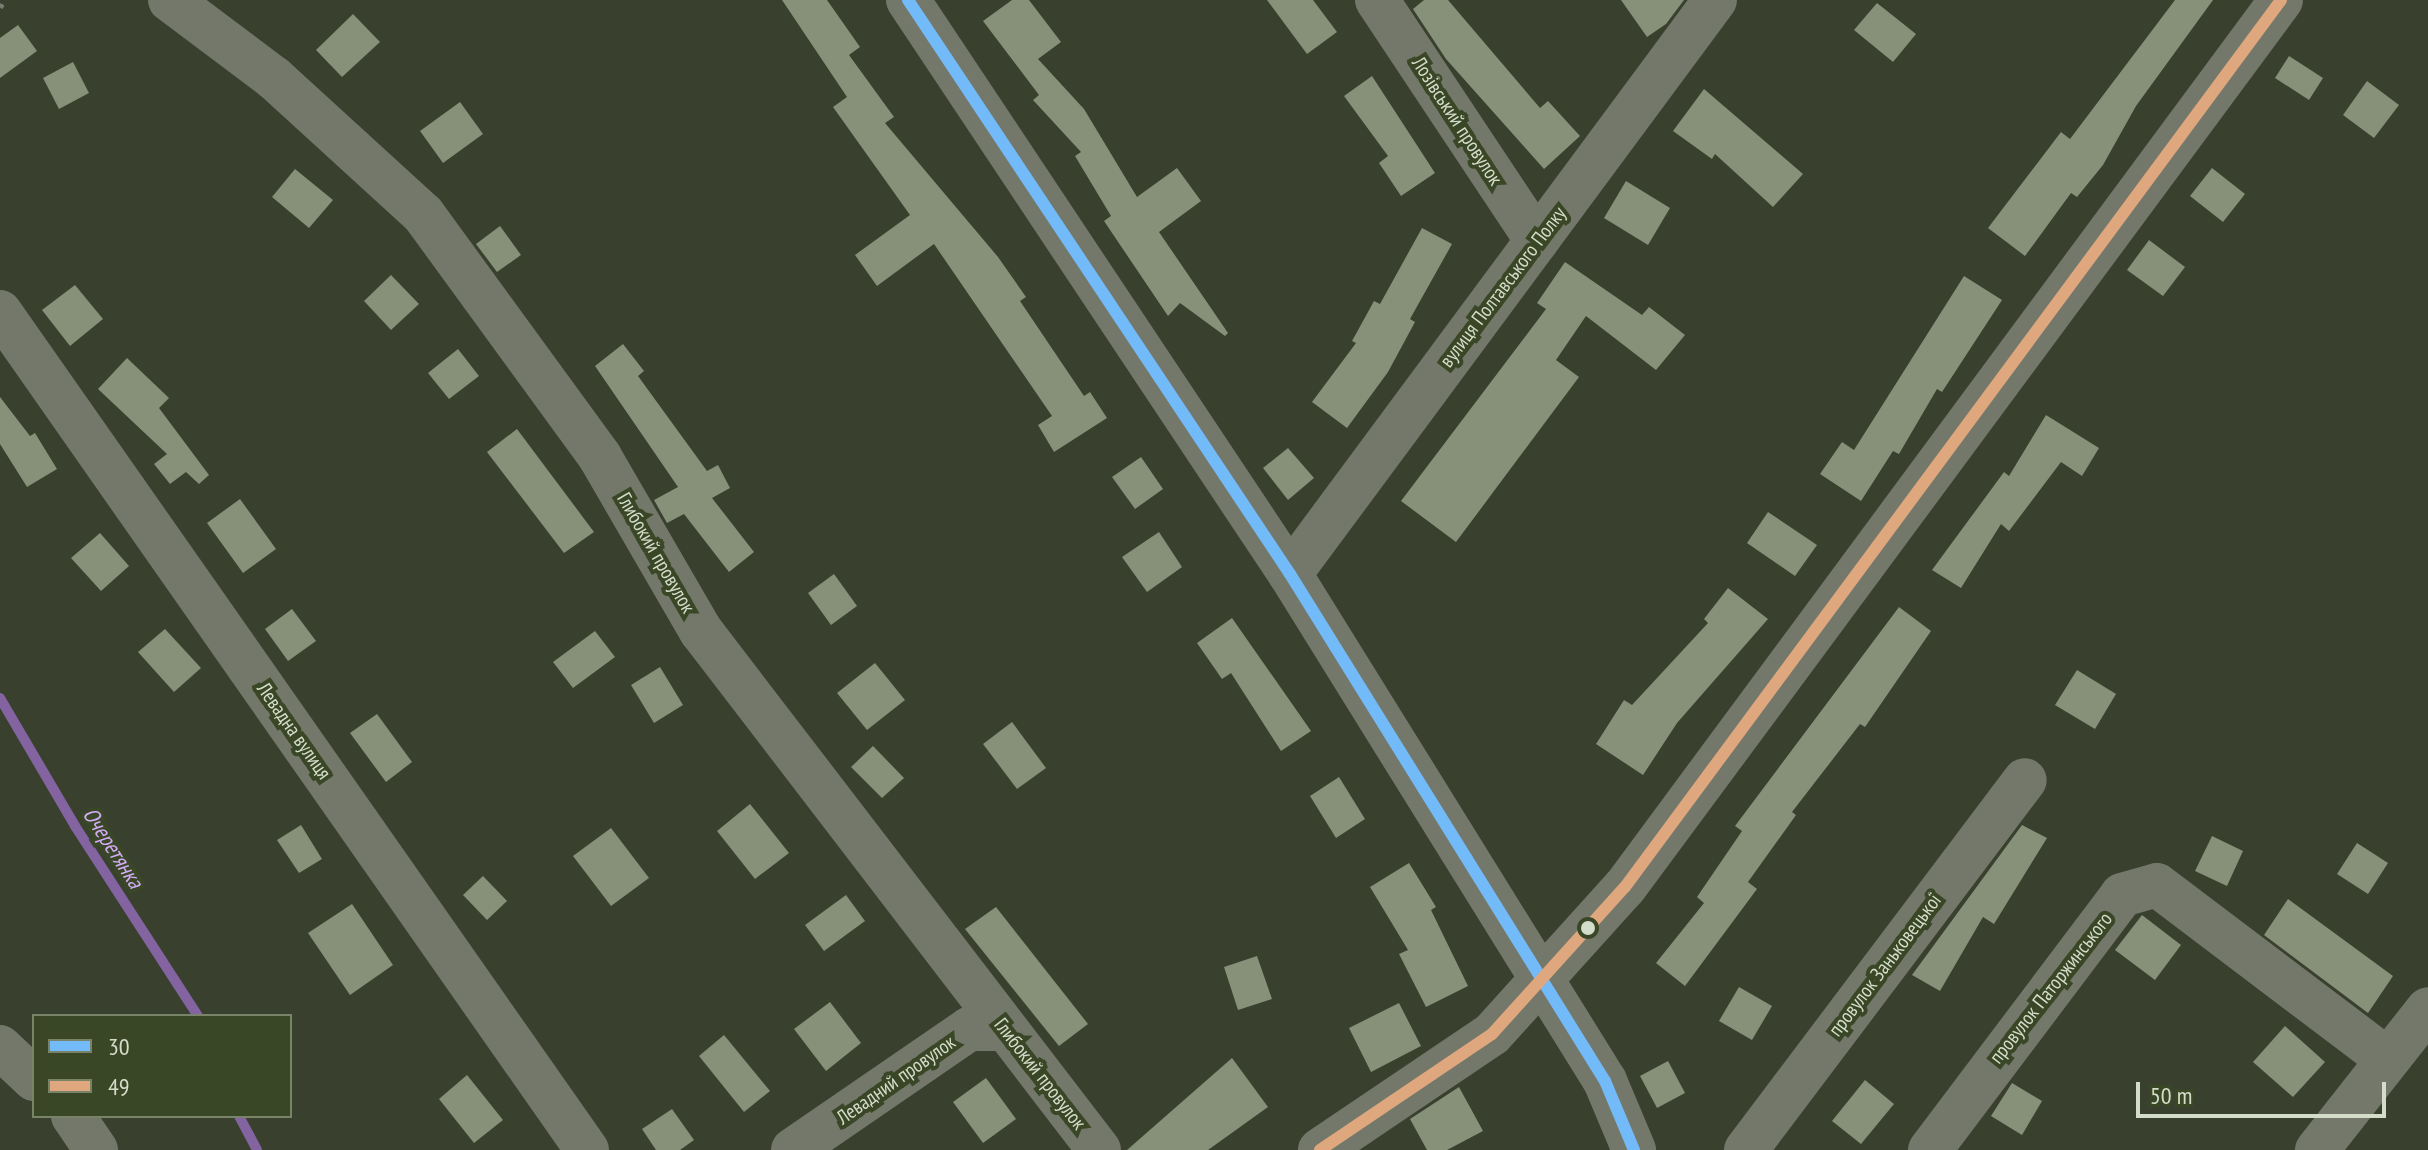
<!DOCTYPE html>
<html>
<head>
<meta charset="utf-8">
<style>
  body { margin:0 }
  #map { position:relative; width:2428px; height:1150px; overflow:hidden; background:#39402e; font-family:"PT Sans Narrow",sans-serif }
  div>[style] { position:absolute }
  [style*='--x'] { left:calc(var(--x)*1px); top:calc(var(--y)*1px); width:calc(var(--w)*1px); rotate:calc(var(--a)*1deg) }
  .stream>* { height:10px; margin:-5px; padding:0 5px; transform-origin:5px; border-radius:5px; background:#8463a1 }
  .building>* { inset:0; background:#879079 }
  .path>* { height:5px; margin-top:-2.5px; transform-origin:0; background:repeating-linear-gradient(90deg,#767c6f 0 4px,transparent 0 10px) }
  .minor>* { height:44px; margin:-22px; padding:0 22px; transform-origin:22px; border-radius:22px; background:#73786a }
  .bus-1>* { height:12px; margin:-6px; padding:0 6px; transform-origin:6px; border-radius:6px; background:#73baf8 }
  .bus-2>* { height:12px; margin:-6px; padding:0 6px; transform-origin:6px; border-radius:6px; background:#dfa77e }
  .dots>* { width:22px; height:22px; translate:-50% -50%; box-sizing:border-box; border:4px solid #3a4727; border-radius:50% }
  span { translate:-50% -50%; white-space:nowrap; text-align:center; line-height:1.15; -webkit-text-stroke:8px #3a4727; paint-order:stroke }
  .street-label { font-size:20px; color:#d4ddca }
  .water-label { font-size:22px; color:#d2acf7; font-style:italic }
  .legend { position:absolute; left:32px; top:1014px; width:260px; height:104px; box-sizing:border-box; background:#3a4727; border:2px solid #788368; margin:0; padding:10px 14px; list-style:none; font-size:24px; color:#d4ddca }
  .legend li { display:flex; align-items:center; gap:16px; height:40px }
  .legend b { width:40px; border:2px solid #788368 }
  .scale { position:absolute; left:2136px; top:1082px; width:250px; height:36px; box-sizing:border-box; border:4px solid #d4ddca; border-top:0; padding-left:10px; font-size:24px; line-height:28px; white-space:nowrap; color:#d4ddca; -webkit-text-stroke:6px #3a4727; paint-order:stroke }
</style>
</head>
<body>
<div id="map">
  <div class="stream">
    <div style="--x:0;--y:698;--w:148;--a:59.6"></div>
    <div style="--x:75;--y:826;--w:226;--a:57.1"></div>
    <div style="--x:239;--y:1116;--w:38;--a:62"></div>
  </div>
  <div class="building">
    <div style="clip-path:polygon(782px 0,827px 0,860px 47px,849px 55px,894px 117px,885px 123px,998px 257px,1026px 297px,1020px 301px,1084px 396px,1090px 392px,1107px 418px,1054px 452px,1038px 425px,1052px 416px,934px 244px,877px 286px,855px 255px,910px 215px,833px 107px,847px 97px)"></div>
    <div style="clip-path:polygon(1012px 0,1029px 0,1061px 42px,1038px 59px,1084px 109px,1137px 197px,1177px 168px,1201px 201px,1159px 232px,1228px 333px,1225px 336px,1180px 303px,1168px 316px,1104px 221px,1111px 216px,1075px 156px,1081px 152px,1033px 100px,1039px 95px,983px 21px)"></div>
    <div style="clip-path:polygon(1267px 0,1313px 0,1337px 32px,1307px 54px)"></div>
    <div style="clip-path:polygon(1424px 0,1448px 0,1540px 108px,1548px 101px,1580px 136px,1544px 169px,1446px 59px,1413px 9px)"></div>
    <div style="clip-path:polygon(1621px 0,1684px 0,1666px 24px,1647px 37px)"></div>
    <div style="clip-path:polygon(2175px 0,2213px 0,2136px 106px,2103px 165px,2077px 197px,2071px 193px,2025px 256px,1988px 228px,2061px 132px,2070px 139px)"></div>
    <div style="clip-path:polygon(1877px 3px,1916px 34px,1893px 62px,1854px 30px)"></div>
    <div style="clip-path:polygon(353px 14px,380px 42px,342px 77px,316px 50px)"></div>
    <div style="clip-path:polygon(18px 25px,37px 51px,0 78px,0 38px)"></div>
    <div style="clip-path:polygon(2289px 56px,2323px 78px,2309px 100px,2275px 78px)"></div>
    <div style="clip-path:polygon(73px 62px,89px 93px,59px 109px,43px 78px)"></div>
    <div style="clip-path:polygon(1372px 76px,1435px 173px,1401px 196px,1379px 163px,1388px 156px,1344px 96px)"></div>
    <div style="clip-path:polygon(2367px 81px,2399px 105px,2374px 138px,2343px 115px)"></div>
    <div style="clip-path:polygon(1704px 89px,1803px 174px,1773px 207px,1715px 154px,1712px 159px,1673px 131px)"></div>
    <div style="clip-path:polygon(460px 102px,483px 134px,443px 163px,420px 131px)"></div>
    <div style="clip-path:polygon(2212px 168px,2245px 194px,2223px 222px,2190px 196px)"></div>
    <div style="clip-path:polygon(295px 169px,333px 200px,309px 228px,272px 197px)"></div>
    <div style="clip-path:polygon(1626px 181px,1670px 208px,1648px 245px,1604px 218px)"></div>
    <div style="clip-path:polygon(500px 226px,521px 255px,497px 272px,476px 244px)"></div>
    <div style="clip-path:polygon(1422px 228px,1452px 244px,1410px 319px,1415px 322px,1388px 372px,1347px 428px,1312px 402px,1356px 343px,1352px 341px,1374px 301px,1380px 304px)"></div>
    <div style="clip-path:polygon(2149px 240px,2185px 267px,2163px 296px,2127px 270px)"></div>
    <div style="clip-path:polygon(1565px 262px,1642px 315px,1649px 307px,1685px 335px,1656px 370px,1586px 316px,1556px 360px,1579px 377px,1456px 542px,1401px 501px,1546px 309px,1537px 303px)"></div>
    <div style="clip-path:polygon(391px 275px,419px 304px,391px 330px,364px 301px)"></div>
    <div style="clip-path:polygon(1964px 276px,2002px 300px,1942px 392px,1937px 389px,1899px 454px,1893px 451px,1861px 501px,1820px 474px,1842px 442px,1854px 450px)"></div>
    <div style="clip-path:polygon(75px 285px,103px 319px,70px 346px,42px 310px)"></div>
    <div style="clip-path:polygon(623px 344px,644px 371px,638px 376px,707px 471px,718px 465px,730px 488px,712px 498px,754px 552px,729px 572px,684px 514px,667px 523px,654px 500px,678px 487px,595px 366px)"></div>
    <div style="clip-path:polygon(458px 349px,479px 376px,449px 399px,428px 373px)"></div>
    <div style="clip-path:polygon(127px 358px,169px 398px,159px 408px,209px 475px,199px 484px,186px 472px,170px 484px,154px 464px,167px 454px,98px 389px)"></div>
    <div style="clip-path:polygon(0 397px,30px 436px,35px 433px,57px 469px,27px 487px,0 444px)"></div>
    <div style="clip-path:polygon(2046px 415px,2099px 448px,2082px 476px,2061px 462px,2009px 531px,2001px 524px,1961px 588px,1932px 570px,2004px 472px,2009px 476px)"></div>
    <div style="clip-path:polygon(517px 429px,594px 532px,564px 553px,487px 452px)"></div>
    <div style="clip-path:polygon(1288px 448px,1314px 478px,1288px 500px,1263px 468px)"></div>
    <div style="clip-path:polygon(1141px 457px,1163px 489px,1135px 509px,1112px 477px)"></div>
    <div style="clip-path:polygon(240px 499px,276px 549px,243px 573px,207px 523px)"></div>
    <div style="clip-path:polygon(1768px 512px,1817px 545px,1795px 576px,1747px 543px)"></div>
    <div style="clip-path:polygon(1159px 532px,1182px 567px,1147px 592px,1122px 557px)"></div>
    <div style="clip-path:polygon(100px 533px,129px 566px,101px 591px,71px 558px)"></div>
    <div style="clip-path:polygon(834px 574px,857px 606px,831px 625px,808px 593px)"></div>
    <div style="clip-path:polygon(1728px 588px,1768px 619px,1677px 723px,1643px 775px,1596px 744px,1624px 700px,1632px 705px,1708px 623px,1704px 619px)"></div>
    <div style="clip-path:polygon(1899px 607px,1931px 631px,1865px 727px,1860px 724px,1792px 812px,1796px 815px,1748px 882px,1757px 889px,1685px 986px,1656px 963px,1704px 903px,1697px 897px,1742px 831px,1735px 826px)"></div>
    <div style="clip-path:polygon(292px 609px,316px 641px,288px 661px,265px 629px)"></div>
    <div style="clip-path:polygon(1232px 618px,1311px 731px,1281px 751px,1231px 673px,1222px 679px,1197px 643px)"></div>
    <div style="clip-path:polygon(165px 629px,201px 668px,174px 692px,138px 652px)"></div>
    <div style="clip-path:polygon(595px 631px,615px 657px,573px 688px,553px 662px)"></div>
    <div style="clip-path:polygon(875px 663px,905px 700px,867px 730px,837px 693px)"></div>
    <div style="clip-path:polygon(660px 667px,683px 705px,654px 723px,631px 685px)"></div>
    <div style="clip-path:polygon(2077px 670px,2116px 694px,2095px 729px,2055px 705px)"></div>
    <div style="clip-path:polygon(377px 714px,412px 762px,386px 782px,350px 733px)"></div>
    <div style="clip-path:polygon(1012px 722px,1046px 768px,1017px 789px,983px 744px)"></div>
    <div style="clip-path:polygon(873px 746px,904px 778px,882px 798px,851px 767px)"></div>
    <div style="clip-path:polygon(1339px 777px,1365px 819px,1336px 838px,1310px 796px)"></div>
    <div style="clip-path:polygon(750px 804px,789px 853px,755px 879px,717px 831px)"></div>
    <div style="clip-path:polygon(301px 825px,322px 859px,299px 873px,277px 840px)"></div>
    <div style="clip-path:polygon(2022px 825px,2047px 838px,1994px 924px,1983px 917px,1940px 991px,1912px 975px)"></div>
    <div style="clip-path:polygon(611px 828px,649px 878px,611px 906px,573px 856px)"></div>
    <div style="clip-path:polygon(2212px 836px,2243px 851px,2227px 886px,2195px 871px)"></div>
    <div style="clip-path:polygon(2357px 843px,2388px 863px,2368px 894px,2337px 874px)"></div>
    <div style="clip-path:polygon(1409px 863px,1436px 907px,1431px 910px,1468px 986px,1426px 1007px,1399px 954px,1408px 950px,1370px 887px)"></div>
    <div style="clip-path:polygon(483px 876px,507px 901px,487px 920px,463px 895px)"></div>
    <div style="clip-path:polygon(846px 895px,865px 921px,824px 951px,805px 925px)"></div>
    <div style="clip-path:polygon(2288px 899px,2393px 976px,2368px 1013px,2264px 935px)"></div>
    <div style="clip-path:polygon(352px 904px,393px 965px,350px 995px,308px 933px)"></div>
    <div style="clip-path:polygon(996px 907px,1088px 1024px,1059px 1046px,965px 929px)"></div>
    <div style="clip-path:polygon(2142px 915px,2181px 945px,2155px 980px,2115px 950px)"></div>
    <div style="clip-path:polygon(1257px 956px,1272px 999px,1238px 1010px,1224px 967px)"></div>
    <div style="clip-path:polygon(1739px 987px,1772px 1006px,1752px 1040px,1719px 1021px)"></div>
    <div style="clip-path:polygon(830px 1002px,861px 1043px,826px 1071px,794px 1029px)"></div>
    <div style="clip-path:polygon(1399px 1003px,1421px 1046px,1371px 1072px,1349px 1028px)"></div>
    <div style="clip-path:polygon(2285px 1026px,2325px 1062px,2293px 1097px,2253px 1062px)"></div>
    <div style="clip-path:polygon(724px 1035px,770px 1091px,744px 1112px,699px 1056px)"></div>
    <div style="clip-path:polygon(1232px 1058px,1268px 1107px,1208px 1150px,1127px 1150px)"></div>
    <div style="clip-path:polygon(1668px 1061px,1685px 1093px,1657px 1108px,1640px 1076px)"></div>
    <div style="clip-path:polygon(467px 1075px,503px 1120px,474px 1143px,439px 1099px)"></div>
    <div style="clip-path:polygon(986px 1078px,1016px 1119px,983px 1143px,953px 1102px)"></div>
    <div style="clip-path:polygon(1865px 1080px,1894px 1104px,1861px 1144px,1832px 1121px)"></div>
    <div style="clip-path:polygon(2012px 1083px,2042px 1101px,2022px 1135px,1991px 1116px)"></div>
    <div style="clip-path:polygon(1459px 1087px,1483px 1131px,1447px 1150px,1427px 1150px,1410px 1119px)"></div>
    <div style="clip-path:polygon(672px 1109px,694px 1140px,680px 1150px,656px 1150px,642px 1129px)"></div>
  </div>
  <div class="path">
    <div style="--x:0;--y:7;--w:9;--a:-49"></div>
  </div>
  <div class="minor">
    <div style="--x:170;--y:0;--w:130;--a:36.9"></div>
    <div style="--x:274;--y:78;--w:202;--a:42.4"></div>
    <div style="--x:423;--y:214;--w:301;--a:53.9"></div>
    <div style="--x:600;--y:457;--w:201;--a:59.9"></div>
    <div style="--x:701;--y:631;--w:654;--a:52.52"></div>
    <div style="--x:908;--y:0;--w:689;--a:56.36"></div>
    <div style="--x:1290;--y:574;--w:597;--a:58.15"></div>
    <div style="--x:1605;--y:1081;--w:75;--a:67.2"></div>
    <div style="--x:1377;--y:0;--w:289;--a:56.4"></div>
    <div style="--x:0;--y:312;--w:1023;--a:54.99"></div>
    <div style="--x:1290;--y:574;--w:714;--a:-53.48"></div>
    <div style="--x:0;--y:1047;--w:47;--a:43.3"></div>
    <div style="--x:73;--y:1116;--w:41;--a:55.9"></div>
    <div style="--x:793;--y:1150;--w:214;--a:-34.5"></div>
    <div style="--x:969;--y:1029;--w:35;--a:0"></div>
    <div style="--x:1320;--y:1150;--w:207;--a:-34"></div>
    <div style="--x:1492;--y:1034;--w:198;--a:-47.9"></div>
    <div style="--x:1625;--y:887;--w:1103;--a:-53.51"></div>
    <div style="--x:1746;--y:1150;--w:463;--a:-53"></div>
    <div style="--x:1930;--y:1150;--w:319;--a:-53"></div>
    <div style="--x:2122;--y:895;--w:36;--a:-16"></div>
    <div style="--x:2157;--y:885;--w:288;--a:37.1"></div>
    <div style="--x:2317;--y:1150;--w:179;--a:-51.8"></div>
  </div>
  <div class="bus-1">
    <div style="--x:908;--y:0;--w:689;--a:56.36"></div>
    <div style="--x:1290;--y:574;--w:597;--a:58.15"></div>
    <div style="--x:1605;--y:1081;--w:75;--a:67.2"></div>
  </div>
  <div class="bus-2">
    <div style="--x:1320;--y:1150;--w:207;--a:-34"></div>
    <div style="--x:1492;--y:1034;--w:198;--a:-47.9"></div>
    <div style="--x:1625;--y:887;--w:1103;--a:-53.51"></div>
  </div>
  <div class="dots">
    <div style="left:1588px;top:928px;background:#d4ddca"></div>
  </div>
  <div class="street-label">
    <span style="left:1457px;top:121px;rotate:57deg">Лозівський провулок</span>
    <span style="left:1503px;top:287px;rotate:-53deg">вулиця Полтавського Полку</span>
    <span style="left:656px;top:553px;rotate:60deg">Глибокий провулок</span>
    <span style="left:294px;top:731px;rotate:55deg">Левадна вулиця</span>
    <span style="left:1885px;top:965px;rotate:-53deg">провулок Заньковецької</span>
    <span style="left:2051px;top:988px;rotate:-52deg">провулок Паторжинського</span>
    <span style="left:1040px;top:1074px;rotate:52deg">Глибокий провулок</span>
    <span style="left:896px;top:1080px;rotate:-35deg">Левадний провулок</span>
  </div>
  <div class="water-label">
    <span style="left:113px;top:848px;rotate:57deg">Очеретянка</span>
  </div>
  <ul class="legend">
  <li><b style="height:10px;background:#73baf8"></b>30</li>
  <li><b style="height:10px;background:#dfa77e"></b>49</li>
  </ul>
  <div class="scale">50 m</div>
</div>
</body>
</html>
